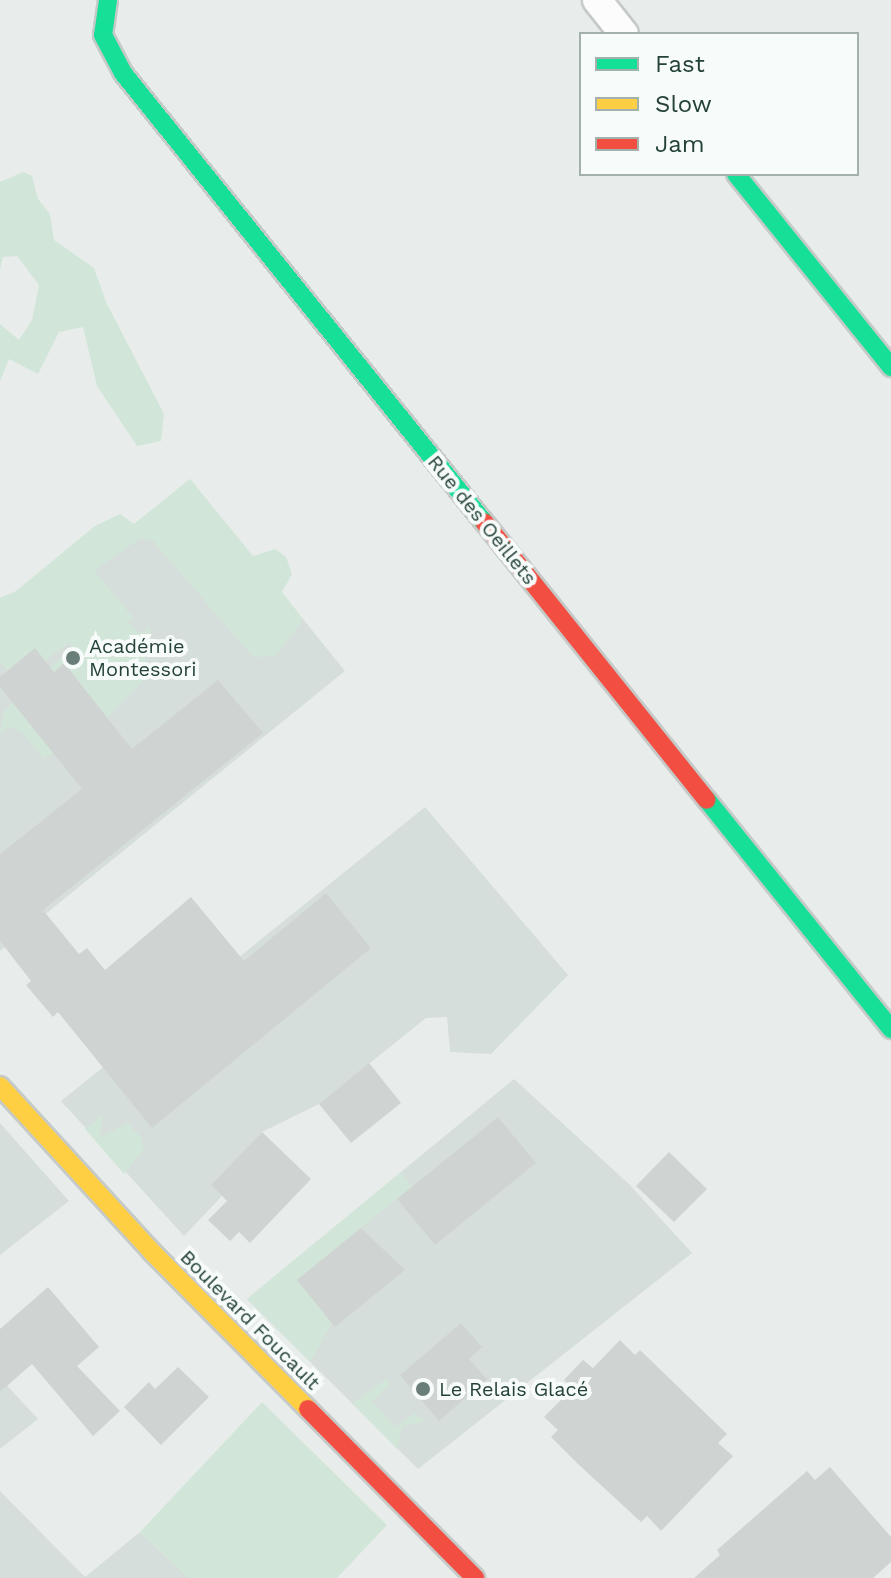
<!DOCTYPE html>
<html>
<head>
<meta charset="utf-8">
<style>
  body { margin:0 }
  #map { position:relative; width:891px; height:1578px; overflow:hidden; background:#e8edeb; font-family:"Work Sans",sans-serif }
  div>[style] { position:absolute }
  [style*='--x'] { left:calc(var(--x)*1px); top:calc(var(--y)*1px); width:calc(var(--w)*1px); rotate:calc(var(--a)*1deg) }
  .built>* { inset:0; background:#d6dedb }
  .green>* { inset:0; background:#d1e6d8 }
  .building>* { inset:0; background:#cfd4d2 }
  .roads { filter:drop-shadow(2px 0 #c5cac8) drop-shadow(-2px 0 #c5cac8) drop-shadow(0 2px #c5cac8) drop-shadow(0 -2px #c5cac8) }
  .street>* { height:28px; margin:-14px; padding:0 14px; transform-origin:14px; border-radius:14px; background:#fcfcfc }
  .fast>* { height:18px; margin:-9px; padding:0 9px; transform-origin:9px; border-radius:9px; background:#16e098 }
  .slow>* { height:18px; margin:-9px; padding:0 9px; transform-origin:9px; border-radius:9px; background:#ffcf43 }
  .jam>* { height:18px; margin:-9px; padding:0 9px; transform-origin:9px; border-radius:9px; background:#f24e42 }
  .dots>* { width:22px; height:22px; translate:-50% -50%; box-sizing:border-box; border:4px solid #f7fbf9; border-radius:50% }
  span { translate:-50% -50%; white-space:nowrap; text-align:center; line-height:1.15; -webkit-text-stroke:8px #f7fbf9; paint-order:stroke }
  .street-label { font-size:20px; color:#24423a }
  .poi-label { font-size:20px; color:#24423a }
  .left { translate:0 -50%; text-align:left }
  .legend { position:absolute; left:579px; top:32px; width:280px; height:144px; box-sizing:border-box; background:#f7fbf9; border:2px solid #a3b1ad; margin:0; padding:10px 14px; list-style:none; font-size:24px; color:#24423a }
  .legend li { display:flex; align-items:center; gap:16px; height:40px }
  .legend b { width:40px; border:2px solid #a3b1ad }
</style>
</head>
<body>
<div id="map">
  <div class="built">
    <div style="clip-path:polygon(190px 479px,345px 671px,0 951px,0 633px)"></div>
    <div style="clip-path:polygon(425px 807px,568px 975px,491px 1054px,450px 1052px,447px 1017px,426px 1018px,319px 1104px,262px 1132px,212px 1185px,222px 1196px,184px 1236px,61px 1101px)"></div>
    <div style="clip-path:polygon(514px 1079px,629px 1184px,692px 1253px,418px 1469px,247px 1299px)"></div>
    <div style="clip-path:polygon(0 1123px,69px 1201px,0 1255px)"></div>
    <div style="clip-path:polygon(0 1378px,38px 1419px,0 1449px)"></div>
    <div style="clip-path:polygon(0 1491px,85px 1577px,140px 1532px,189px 1578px,0 1578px)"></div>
  </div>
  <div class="green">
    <div style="clip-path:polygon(23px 172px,32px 176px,38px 199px,50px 214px,54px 240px,94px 268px,106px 302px,164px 414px,161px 441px,137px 446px,97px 386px,83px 327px,59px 332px,38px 374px,9px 359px,0 381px,0 324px,19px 340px,32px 320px,39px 285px,17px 256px,3px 257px,0 270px,0 182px)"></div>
    <div style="clip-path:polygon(190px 479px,253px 556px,275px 549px,286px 557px,292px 574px,282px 592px,303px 619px,276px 656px,253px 657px,153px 541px,141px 538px,94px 570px,133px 618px,127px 621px,139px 634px,151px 626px,142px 682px,107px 717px,65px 664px,54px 672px,50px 668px,72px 647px,69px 642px,45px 661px,35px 649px,8px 670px,0 661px,0 598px,16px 591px,95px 526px,120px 514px,134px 524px)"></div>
    <div style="clip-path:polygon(13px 702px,53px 753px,44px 759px,22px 732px,8px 727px,0 733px,4px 712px)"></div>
    <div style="clip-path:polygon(103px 1115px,100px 1137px,128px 1123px,141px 1138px,144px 1149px,124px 1174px,85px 1129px)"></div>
    <div style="clip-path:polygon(401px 1172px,412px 1186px,297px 1280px,332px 1323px,310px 1362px,247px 1299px)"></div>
    <div style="clip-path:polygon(387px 1379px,390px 1385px,372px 1401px,395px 1427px,416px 1413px,425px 1421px,402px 1427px,397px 1449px,352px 1403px)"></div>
    <div style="clip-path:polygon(262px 1402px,387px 1525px,337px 1578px,189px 1578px,140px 1532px)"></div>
  </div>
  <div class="building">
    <div style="clip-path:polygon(35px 648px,54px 672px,64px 663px,132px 749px,218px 680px,263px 733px,43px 910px,79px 954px,87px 948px,105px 970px,191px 897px,244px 961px,326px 893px,371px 948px,152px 1128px,58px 1012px,53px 1017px,26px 985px,31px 981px,0 941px,0 854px,82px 789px,0 687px,0 677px)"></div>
    <div style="clip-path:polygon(369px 1063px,401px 1103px,351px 1143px,319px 1104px)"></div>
    <div style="clip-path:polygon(498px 1117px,536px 1163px,435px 1245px,397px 1199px)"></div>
    <div style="clip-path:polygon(262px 1132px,311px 1179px,250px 1243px,239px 1232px,230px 1241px,208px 1220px,227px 1201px,211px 1185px)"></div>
    <div style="clip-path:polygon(669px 1152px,707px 1189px,674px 1222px,636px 1186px)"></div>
    <div style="clip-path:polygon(361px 1228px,405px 1270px,335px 1327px,297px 1280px)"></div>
    <div style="clip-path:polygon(48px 1287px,99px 1347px,77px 1366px,120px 1411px,93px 1436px,32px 1364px,0 1392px,0 1329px)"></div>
    <div style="clip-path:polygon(461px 1323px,482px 1347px,469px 1359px,487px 1379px,439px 1421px,400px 1375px)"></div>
    <div style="clip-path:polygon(620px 1340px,635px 1355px,640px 1350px,727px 1434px,718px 1443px,733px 1456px,661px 1531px,647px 1516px,641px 1522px,578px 1464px,551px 1437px,558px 1430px,544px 1417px,573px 1388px,564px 1380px,583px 1360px,593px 1368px)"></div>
    <div style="clip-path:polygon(178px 1367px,209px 1397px,161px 1445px,124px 1407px,149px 1382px,155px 1389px)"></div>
    <div style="clip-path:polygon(830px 1467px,891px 1537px,891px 1562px,873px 1578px,694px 1578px,720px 1555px,717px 1550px,807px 1471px,815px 1480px)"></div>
  </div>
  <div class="roads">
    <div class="street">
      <div style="--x:597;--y:0;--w:43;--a:51.5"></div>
    </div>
    <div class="fast">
      <div style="--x:108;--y:0;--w:35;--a:98"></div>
      <div style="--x:103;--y:35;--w:43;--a:62.2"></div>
      <div style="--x:123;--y:73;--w:576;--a:51.2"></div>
      <div style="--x:736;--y:174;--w:248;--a:51.2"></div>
      <div style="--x:707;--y:800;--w:294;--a:51.2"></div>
    </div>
    <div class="slow">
      <div style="--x:0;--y:1086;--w:225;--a:47.5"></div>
      <div style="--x:152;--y:1252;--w:221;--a:45.2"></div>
    </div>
    <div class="jam">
      <div style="--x:484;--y:522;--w:356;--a:51.3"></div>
      <div style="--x:308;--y:1409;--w:238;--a:45.3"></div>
    </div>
  </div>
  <div class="dots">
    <div style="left:73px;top:658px;background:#697e78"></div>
    <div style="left:423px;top:1389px;background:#697e78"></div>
  </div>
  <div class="street-label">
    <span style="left:482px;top:520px;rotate:51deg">Rue des Oeillets</span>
    <span style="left:250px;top:1320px;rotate:45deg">Boulevard Foucault</span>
  </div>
  <div class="poi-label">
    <span class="left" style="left:89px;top:658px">Académie<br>Montessori</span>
    <span class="left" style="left:439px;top:1389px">Le Relais Glacé</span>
  </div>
  <ul class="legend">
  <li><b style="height:10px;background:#16e098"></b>Fast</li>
  <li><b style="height:10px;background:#ffcf43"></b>Slow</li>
  <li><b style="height:10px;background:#f24e42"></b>Jam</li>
  </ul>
</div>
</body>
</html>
